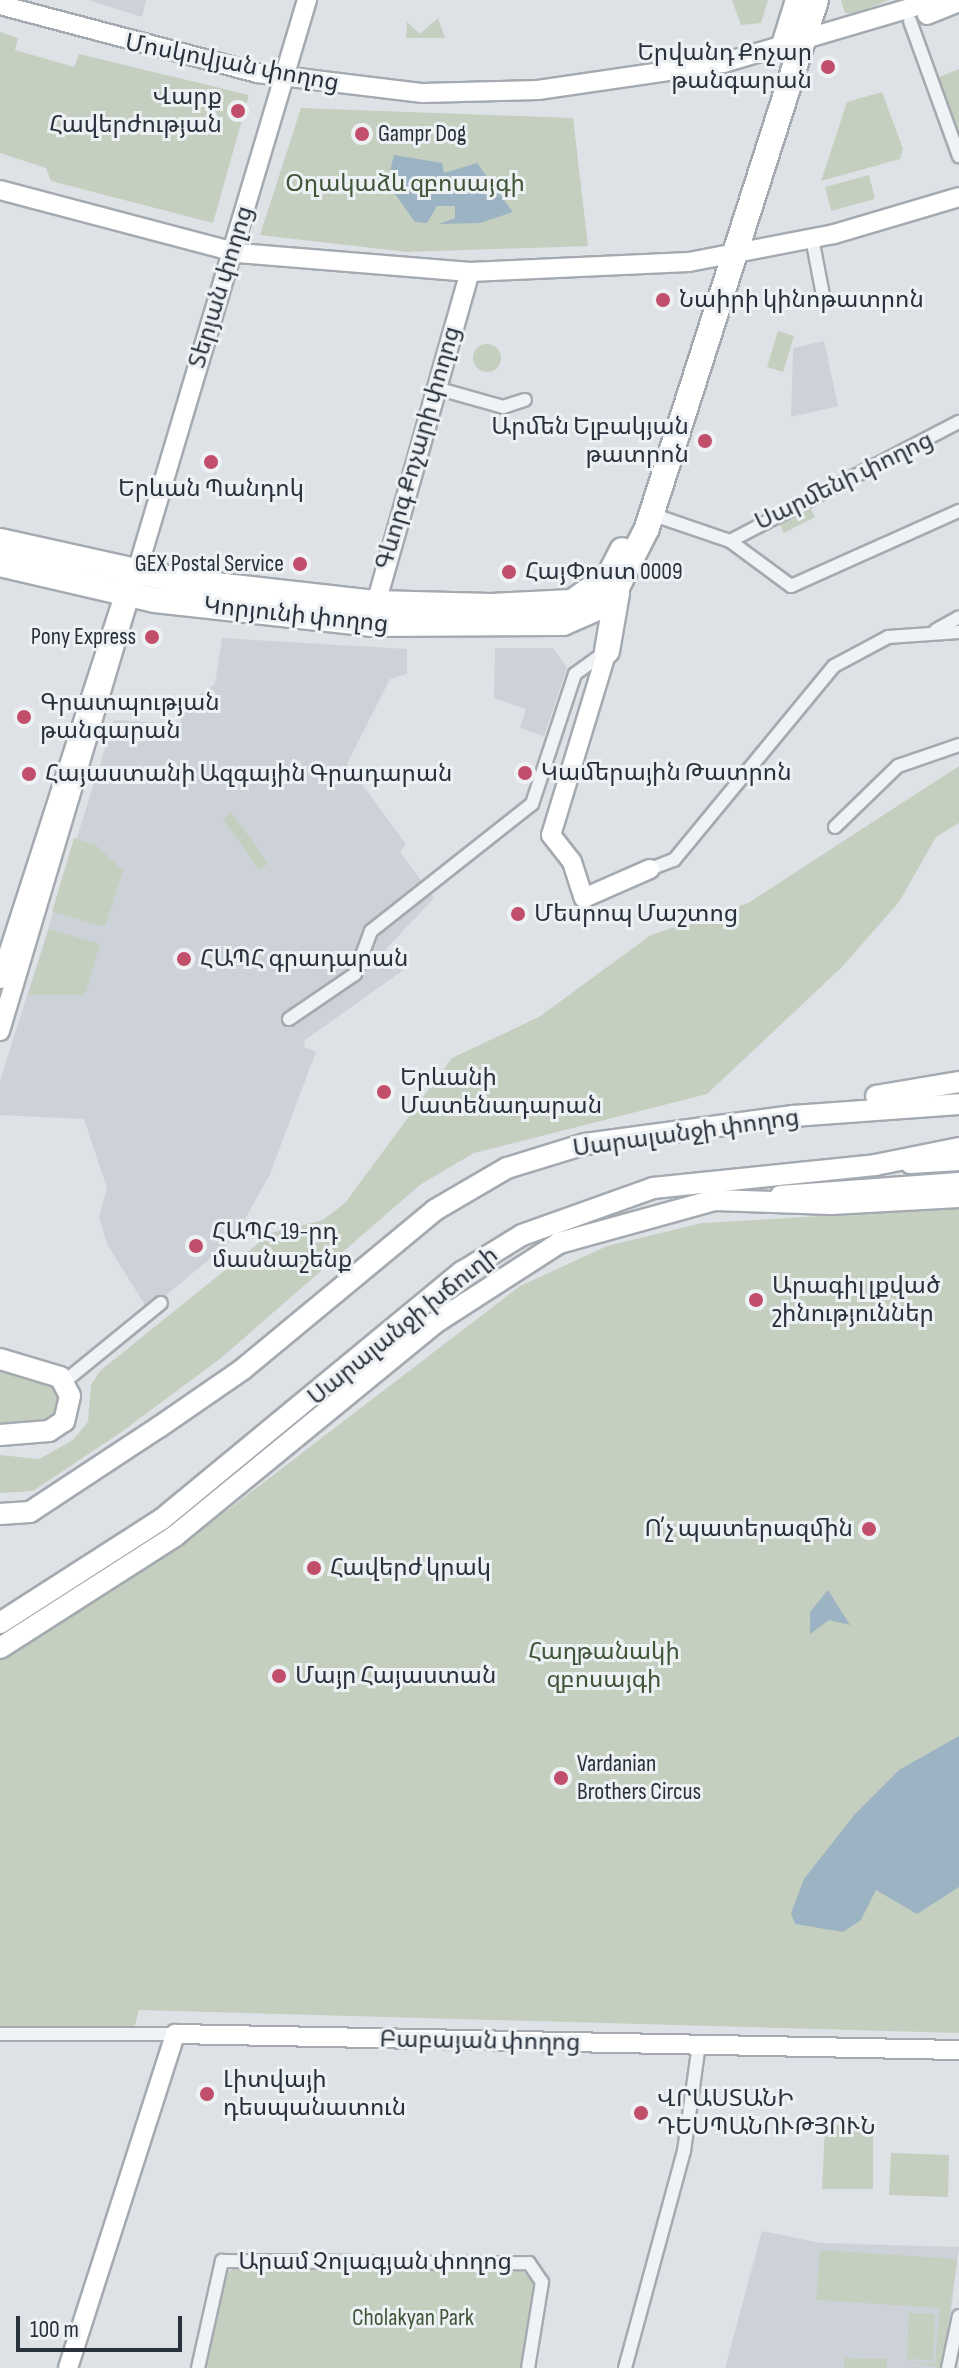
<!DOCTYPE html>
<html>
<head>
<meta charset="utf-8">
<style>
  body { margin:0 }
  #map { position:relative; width:959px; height:2368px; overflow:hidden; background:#dee2e6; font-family:"Sofia Sans Condensed","Noto Sans Armenian",sans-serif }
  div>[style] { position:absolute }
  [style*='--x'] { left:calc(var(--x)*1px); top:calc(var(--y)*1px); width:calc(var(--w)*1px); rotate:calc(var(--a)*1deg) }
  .built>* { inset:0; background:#cdd2d8 }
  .green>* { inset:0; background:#c5cfc0 }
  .round { border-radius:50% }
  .water>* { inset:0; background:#9cb3c3 }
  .roads { filter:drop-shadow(2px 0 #a4aab0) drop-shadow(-2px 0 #a4aab0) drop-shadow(0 2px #a4aab0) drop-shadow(0 -2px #a4aab0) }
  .street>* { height:12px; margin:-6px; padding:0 6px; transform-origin:6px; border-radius:6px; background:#f0f3f5 }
  .secondary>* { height:18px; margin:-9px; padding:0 9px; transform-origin:9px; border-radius:9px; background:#fff }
  .primary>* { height:20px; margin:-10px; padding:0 10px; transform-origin:10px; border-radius:10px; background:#fff }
  .highway>* { height:24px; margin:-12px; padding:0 12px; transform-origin:12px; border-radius:12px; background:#fff }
  .dots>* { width:22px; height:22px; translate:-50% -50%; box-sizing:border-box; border:4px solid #edf1f4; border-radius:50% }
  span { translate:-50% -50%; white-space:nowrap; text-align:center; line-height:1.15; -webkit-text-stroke:6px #edf1f4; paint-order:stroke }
  .poi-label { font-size:24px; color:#29323c }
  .right { translate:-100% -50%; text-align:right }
  .left { translate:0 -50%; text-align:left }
  .street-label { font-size:24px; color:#29323c }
  .park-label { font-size:24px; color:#405638 }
  .scale { position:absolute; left:16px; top:2316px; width:166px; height:36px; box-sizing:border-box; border:4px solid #29323c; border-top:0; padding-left:10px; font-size:24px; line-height:28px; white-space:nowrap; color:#29323c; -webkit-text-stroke:6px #edf1f4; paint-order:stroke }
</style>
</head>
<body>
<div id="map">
  <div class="built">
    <div style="clip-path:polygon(88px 0,146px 0,142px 17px)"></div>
    <div style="clip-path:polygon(824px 341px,838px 406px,791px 417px,793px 348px)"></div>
    <div style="clip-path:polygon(222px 638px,407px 649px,407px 674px,390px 679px,347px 764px,406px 844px,400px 852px,434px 898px,386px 949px,402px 971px,305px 1040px,304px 1047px,316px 1052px,270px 1174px,234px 1239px,148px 1310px,107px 1244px,99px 1217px,107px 1188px,84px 1119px,0 1115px,0 1081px,114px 720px,180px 724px,183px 706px,215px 684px)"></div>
    <div style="clip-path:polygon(495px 648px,553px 648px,567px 668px,544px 736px,520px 728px,526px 709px,494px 698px)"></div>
    <div style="clip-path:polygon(762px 2231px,821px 2243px,959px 2247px,944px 2368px,725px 2368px)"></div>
  </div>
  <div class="green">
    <div style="clip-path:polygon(732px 0,768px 0,761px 23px,741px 25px)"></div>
    <div style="clip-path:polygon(841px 0,889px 0,854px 14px,845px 13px)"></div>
    <div style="clip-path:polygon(438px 18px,445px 38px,406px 38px,407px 22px,420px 34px)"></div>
    <div style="clip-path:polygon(0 32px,18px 38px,15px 50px,74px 67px,79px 54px,249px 95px,213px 223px,51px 181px,46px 168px,0 153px)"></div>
    <div style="clip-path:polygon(959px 69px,959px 135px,937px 78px)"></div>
    <div style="clip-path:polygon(882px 92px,903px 149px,900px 159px,821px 181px,847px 102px)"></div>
    <div style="clip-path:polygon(301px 108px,573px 118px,588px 246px,407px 252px,260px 235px)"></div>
    <div style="clip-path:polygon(869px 175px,875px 199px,831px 211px,825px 187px)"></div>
    <div style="clip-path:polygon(778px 331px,794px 336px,783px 372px,767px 367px)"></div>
    <div class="round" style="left:473px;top:344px;width:28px;height:28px"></div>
    <div style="clip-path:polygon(809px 506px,815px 517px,784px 533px,778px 521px)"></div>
    <div style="clip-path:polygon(959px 766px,959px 823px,936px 837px,899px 902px,842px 967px,707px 1094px,474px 1153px,421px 1184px,221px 1358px,120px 1433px,33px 1491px,0 1493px,0 1455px,39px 1459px,73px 1440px,88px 1422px,91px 1385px,100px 1371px,271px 1233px,323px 1220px,345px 1203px,452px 1058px,539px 1017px,651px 935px,748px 903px)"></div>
    <div style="clip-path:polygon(232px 813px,268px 864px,259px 870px,223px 819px)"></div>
    <div style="clip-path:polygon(74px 838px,96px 845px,123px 871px,105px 927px,52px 912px)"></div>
    <div style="clip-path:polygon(49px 929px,100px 944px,85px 995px,28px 995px)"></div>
    <div style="clip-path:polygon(959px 1208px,959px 2033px,139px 2010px,134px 2029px,0 2026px,0 1658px,199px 1532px,520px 1286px,607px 1246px,702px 1223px)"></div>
    <div style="clip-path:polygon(0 1368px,48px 1379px,58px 1391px,56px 1414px,47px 1423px,0 1426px)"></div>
    <div style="clip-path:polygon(825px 2125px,873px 2126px,873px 2189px,822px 2189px)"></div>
    <div style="clip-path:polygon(891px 2153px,949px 2155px,948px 2197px,889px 2195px)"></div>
    <div style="clip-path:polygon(820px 2250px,957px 2259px,942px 2368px,909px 2362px,935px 2363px,940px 2308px,816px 2300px)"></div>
    <div style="clip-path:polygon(239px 2265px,521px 2269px,534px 2284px,522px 2368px,206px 2368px,201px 2359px,223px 2275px)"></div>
    <div style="clip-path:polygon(909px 2313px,935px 2314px,933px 2360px,907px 2359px)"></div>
    <div style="clip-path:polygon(844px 2358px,887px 2359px,887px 2368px,844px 2368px)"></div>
  </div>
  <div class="water">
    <div style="clip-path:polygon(394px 155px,442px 163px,444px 173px,477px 163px,513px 212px,480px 223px,438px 224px,455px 218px,455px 206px,437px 206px,427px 223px,415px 222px,387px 183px)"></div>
    <div style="clip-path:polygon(828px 1590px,850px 1625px,829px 1620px,810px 1634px,810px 1612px)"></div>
    <div style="clip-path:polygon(959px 1736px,959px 1887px,917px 1914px,876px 1890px,861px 1920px,843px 1932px,795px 1924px,791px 1913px,804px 1879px,855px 1814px,899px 1770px)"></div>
  </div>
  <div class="roads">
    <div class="street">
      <div style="--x:910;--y:21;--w:144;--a:70.1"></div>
      <div style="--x:812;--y:238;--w:58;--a:79.1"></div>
      <div style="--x:436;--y:388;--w:70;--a:15.8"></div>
      <div style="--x:503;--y:407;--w:23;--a:-18"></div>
      <div style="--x:651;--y:514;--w:83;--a:18.9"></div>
      <div style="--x:730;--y:541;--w:76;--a:36.4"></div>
      <div style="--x:791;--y:586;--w:184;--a:-24.1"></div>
      <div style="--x:730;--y:541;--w:258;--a:-27.5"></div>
      <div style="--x:936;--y:630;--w:26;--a:-29"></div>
      <div style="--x:835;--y:827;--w:88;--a:-44.1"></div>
      <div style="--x:898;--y:766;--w:65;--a:-19"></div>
      <div style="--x:650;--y:869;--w:26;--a:-21"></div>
      <div style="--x:674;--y:860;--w:251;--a:-50.5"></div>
      <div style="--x:834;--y:666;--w:61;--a:-28.2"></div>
      <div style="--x:888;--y:637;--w:71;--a:-4"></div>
      <div style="--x:289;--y:1019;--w:80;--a:-34.3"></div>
      <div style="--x:355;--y:974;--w:46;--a:-69.6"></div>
      <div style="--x:371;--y:931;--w:205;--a:-38.3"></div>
      <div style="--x:532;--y:804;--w:137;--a:-71.7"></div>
      <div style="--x:575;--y:674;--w:39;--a:-36"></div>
      <div style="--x:64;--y:1382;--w:125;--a:-39.2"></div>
      <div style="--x:0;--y:2034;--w:175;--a:0"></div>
      <div style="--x:198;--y:2368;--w:110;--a:-77.4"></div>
      <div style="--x:222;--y:2261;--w:307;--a:0.4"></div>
      <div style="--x:529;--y:2263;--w:23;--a:56"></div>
      <div style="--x:542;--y:2282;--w:87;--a:99.2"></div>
      <div style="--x:625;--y:2368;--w:225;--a:-74.8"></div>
      <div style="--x:684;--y:2151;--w:108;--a:-82"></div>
      <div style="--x:948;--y:2368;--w:53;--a:-78.1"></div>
    </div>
    <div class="secondary">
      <div style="--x:0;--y:5;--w:266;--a:14.8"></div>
      <div style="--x:257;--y:73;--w:167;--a:6.9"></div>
      <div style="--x:423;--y:93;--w:115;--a:-1.5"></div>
      <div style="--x:538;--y:90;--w:187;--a:-8.3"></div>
      <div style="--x:723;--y:63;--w:223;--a:-16.4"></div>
      <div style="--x:927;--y:15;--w:35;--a:-22"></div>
      <div style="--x:0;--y:190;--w:246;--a:14.8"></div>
      <div style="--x:238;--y:253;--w:233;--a:4.7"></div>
      <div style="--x:470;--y:272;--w:219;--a:-2.6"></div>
      <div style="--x:689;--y:262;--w:148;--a:-10.9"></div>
      <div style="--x:834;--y:234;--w:130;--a:-16.5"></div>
      <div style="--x:373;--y:614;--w:355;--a:-74.2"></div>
      <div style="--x:607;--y:651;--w:192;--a:106.9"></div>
      <div style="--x:551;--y:835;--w:34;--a:52"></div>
      <div style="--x:572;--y:862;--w:38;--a:72"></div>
      <div style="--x:584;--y:898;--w:72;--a:-23.7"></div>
      <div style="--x:0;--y:979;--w:417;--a:-72.1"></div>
      <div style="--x:0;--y:1031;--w:1076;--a:-73.42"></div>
      <div style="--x:910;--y:1164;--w:49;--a:-3.5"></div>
      <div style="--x:780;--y:1195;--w:179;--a:-4.2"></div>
      <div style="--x:68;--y:2368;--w:351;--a:-72.2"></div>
      <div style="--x:175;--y:2034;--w:784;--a:1.17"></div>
    </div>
    <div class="primary">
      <div style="--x:876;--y:1096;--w:84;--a:-9.6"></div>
      <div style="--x:0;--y:1359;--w:63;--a:16.7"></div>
      <div style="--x:60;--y:1377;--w:21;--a:62"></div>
      <div style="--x:70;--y:1396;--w:26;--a:103"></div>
      <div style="--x:64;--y:1421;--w:18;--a:146"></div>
      <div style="--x:49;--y:1431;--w:49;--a:175.3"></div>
      <div style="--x:0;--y:1514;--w:30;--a:-4"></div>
      <div style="--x:30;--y:1512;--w:154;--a:-33.4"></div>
      <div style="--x:159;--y:1427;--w:102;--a:-34.6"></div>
      <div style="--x:243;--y:1369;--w:249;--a:-39.6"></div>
      <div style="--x:435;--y:1210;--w:83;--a:-30.3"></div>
      <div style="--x:507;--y:1168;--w:82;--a:-17.1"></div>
      <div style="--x:585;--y:1144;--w:210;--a:-7.7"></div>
      <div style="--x:793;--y:1116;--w:166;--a:-4.1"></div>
      <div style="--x:0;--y:1623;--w:193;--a:-32.7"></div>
      <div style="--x:162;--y:1519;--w:389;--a:-39.5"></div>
      <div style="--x:462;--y:1272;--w:70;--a:-31.7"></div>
      <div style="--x:522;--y:1235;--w:139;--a:-19.7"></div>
      <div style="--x:653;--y:1188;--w:223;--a:-5.9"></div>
      <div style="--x:875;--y:1165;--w:86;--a:-11.4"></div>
      <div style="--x:0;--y:1648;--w:208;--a:-32.6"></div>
      <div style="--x:175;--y:1536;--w:336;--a:-39.3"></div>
      <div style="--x:435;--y:1323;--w:148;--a:-32.8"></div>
      <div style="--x:559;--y:1243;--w:162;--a:-15.4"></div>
      <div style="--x:715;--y:1200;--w:116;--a:2"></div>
      <div style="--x:831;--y:1204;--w:128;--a:-3.1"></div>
    </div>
    <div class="highway">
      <div style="--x:785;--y:42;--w:44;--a:-72.8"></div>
      <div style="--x:0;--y:541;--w:184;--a:12.5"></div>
      <div style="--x:180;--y:581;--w:196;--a:6.4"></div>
      <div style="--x:375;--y:603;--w:115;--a:1.5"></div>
      <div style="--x:490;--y:606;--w:82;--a:-2.8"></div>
      <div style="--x:572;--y:602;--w:45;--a:-35.1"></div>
      <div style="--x:609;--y:576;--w:29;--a:-63"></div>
      <div style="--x:0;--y:564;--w:159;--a:13.1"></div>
      <div style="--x:155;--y:600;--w:217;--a:6.3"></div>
      <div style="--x:371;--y:624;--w:192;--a:-0.3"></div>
      <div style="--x:563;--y:623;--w:50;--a:-23.5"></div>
      <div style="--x:609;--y:603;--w:84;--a:-63.1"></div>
      <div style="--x:647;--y:528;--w:554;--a:-72.25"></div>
      <div style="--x:607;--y:651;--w:59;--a:-80.2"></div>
    </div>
  </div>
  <div class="dots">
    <div style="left:828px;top:67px;background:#c14e6a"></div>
    <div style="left:238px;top:111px;background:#c14e6a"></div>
    <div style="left:362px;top:134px;background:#c14e6a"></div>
    <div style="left:663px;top:300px;background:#c14e6a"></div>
    <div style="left:705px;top:441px;background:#c14e6a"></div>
    <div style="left:211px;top:462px;background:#c14e6a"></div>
    <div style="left:300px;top:564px;background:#c14e6a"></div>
    <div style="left:509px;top:572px;background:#c14e6a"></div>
    <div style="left:152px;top:637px;background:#c14e6a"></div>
    <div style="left:24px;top:717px;background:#c14e6a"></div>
    <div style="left:525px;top:773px;background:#c14e6a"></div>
    <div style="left:29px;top:774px;background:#c14e6a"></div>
    <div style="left:518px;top:914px;background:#c14e6a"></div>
    <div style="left:184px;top:959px;background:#c14e6a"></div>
    <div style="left:384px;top:1092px;background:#c14e6a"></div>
    <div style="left:196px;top:1246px;background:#c14e6a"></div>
    <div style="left:756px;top:1300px;background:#c14e6a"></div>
    <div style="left:869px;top:1529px;background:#c14e6a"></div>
    <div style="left:314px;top:1568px;background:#c14e6a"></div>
    <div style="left:279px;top:1676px;background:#c14e6a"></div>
    <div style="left:561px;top:1778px;background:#c14e6a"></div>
    <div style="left:207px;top:2094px;background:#c14e6a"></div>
    <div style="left:641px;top:2113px;background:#c14e6a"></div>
  </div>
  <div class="poi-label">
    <span class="right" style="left:812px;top:67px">Երվանդ Քոչար<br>թանգարան</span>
    <span class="right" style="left:222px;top:111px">Վարք<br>Հավերժության</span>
    <span class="left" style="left:378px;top:134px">Gampr Dog</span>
    <span class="left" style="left:679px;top:300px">Նաիրի կինոթատրոն</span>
    <span class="right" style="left:689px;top:441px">Արմեն Ելբակյան<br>թատրոն</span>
    <span style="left:211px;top:489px">Երևան Պանդոկ</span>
    <span class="right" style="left:284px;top:564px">GEX Postal Service</span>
    <span class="left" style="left:525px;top:572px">ՀայՓոստ 0009</span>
    <span class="right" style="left:136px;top:637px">Pony Express</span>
    <span class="left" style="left:40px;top:717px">Գրատպության<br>թանգարան</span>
    <span class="left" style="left:541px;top:773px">Կամերային Թատրոն</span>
    <span class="left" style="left:45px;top:774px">Հայաստանի Ազգային Գրադարան</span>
    <span class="left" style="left:534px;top:914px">Մեսրոպ Մաշտոց</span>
    <span class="left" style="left:200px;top:959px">ՀԱՊՀ գրադարան</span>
    <span class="left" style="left:400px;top:1092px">Երևանի<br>Մատենադարան</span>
    <span class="left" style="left:212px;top:1246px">ՀԱՊՀ 19-րդ<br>մասնաշենք</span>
    <span class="left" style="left:772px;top:1300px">Արագիլ լքված<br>շինություններ</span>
    <span class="right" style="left:853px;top:1529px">Ո՛չ պատերազմին</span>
    <span class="left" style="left:330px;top:1568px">Հավերժ կրակ</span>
    <span class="left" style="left:295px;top:1676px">Մայր Հայաստան</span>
    <span class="left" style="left:577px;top:1778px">Vardanian<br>Brothers Circus</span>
    <span class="left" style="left:223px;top:2094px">Լիտվայի<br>դեսպանատուն</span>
    <span class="left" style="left:657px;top:2113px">ՎՐԱՍՏԱՆԻ<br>ԴԵՍՊԱՆՈՒԹՅՈՒՆ</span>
  </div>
  <div class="street-label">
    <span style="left:232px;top:63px;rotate:11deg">Մոսկովյան փողոց</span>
    <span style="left:221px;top:287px;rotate:-73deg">Տերյան փողոց</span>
    <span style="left:418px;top:448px;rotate:-74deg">Գևորգ Քոչարի փողոց</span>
    <span style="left:844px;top:481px;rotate:-26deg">Սարմենի փողոց</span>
    <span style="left:296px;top:615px;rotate:6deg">Կորյունի փողոց</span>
    <span style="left:686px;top:1133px;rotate:-8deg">Սարալանջի փողոց</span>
    <span style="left:403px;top:1326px;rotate:-39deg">Սարալանջի խճուղի</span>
    <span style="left:480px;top:2041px;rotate:1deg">Բաբայան փողոց</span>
    <span style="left:375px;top:2262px">Արամ Չոլագյան փողոց</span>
  </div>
  <div class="park-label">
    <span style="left:405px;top:184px">Օղակաձև զբոսայգի</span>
    <span style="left:604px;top:1666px">Հաղթանակի<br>զբոսայգի</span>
    <span style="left:413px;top:2318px">Cholakyan Park</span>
  </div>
  <div class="scale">100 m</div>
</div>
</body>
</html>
